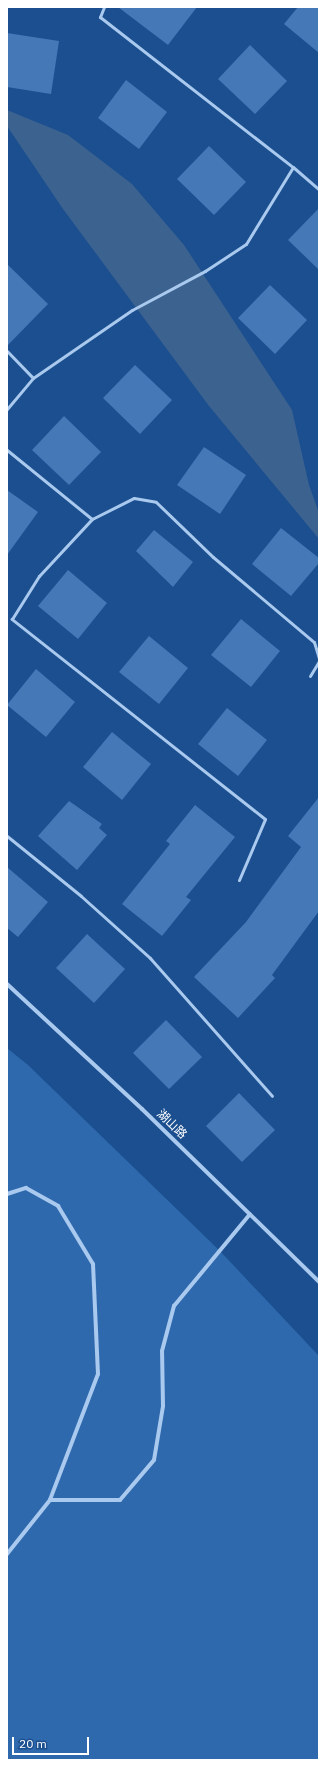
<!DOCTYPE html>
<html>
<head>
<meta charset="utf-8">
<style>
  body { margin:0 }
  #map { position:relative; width:326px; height:1767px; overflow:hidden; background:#1b4f8f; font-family:"IBM Plex Sans","Noto Sans SC",sans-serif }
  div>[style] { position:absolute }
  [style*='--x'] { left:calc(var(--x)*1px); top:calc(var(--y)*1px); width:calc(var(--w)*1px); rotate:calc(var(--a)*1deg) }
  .green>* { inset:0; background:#2e69ad }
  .water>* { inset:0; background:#3c6290 }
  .building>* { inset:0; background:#4478b7 }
  .service>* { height:3px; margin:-1.5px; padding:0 1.5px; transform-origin:1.5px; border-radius:1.5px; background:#a9c9ee }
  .minor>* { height:4px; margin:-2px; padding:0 2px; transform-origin:2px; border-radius:2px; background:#a9c9ee }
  span { translate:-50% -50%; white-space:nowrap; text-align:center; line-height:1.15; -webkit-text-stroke:3px #1b4f8f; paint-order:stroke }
  .street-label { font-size:12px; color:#fff }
  .frame { position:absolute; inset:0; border:8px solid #fff; pointer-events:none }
  .scale { position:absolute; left:12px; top:1737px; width:77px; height:18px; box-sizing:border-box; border:2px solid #fff; border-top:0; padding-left:5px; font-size:12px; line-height:14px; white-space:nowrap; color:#fff; -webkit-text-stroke:3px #1b4f8f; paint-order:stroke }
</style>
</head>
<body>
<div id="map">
  <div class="green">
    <div style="clip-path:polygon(7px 1048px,28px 1065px,220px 1251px,319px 1356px,319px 1760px,7px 1760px)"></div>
  </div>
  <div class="water">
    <div style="clip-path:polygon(7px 110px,68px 135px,132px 184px,184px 245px,292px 410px,309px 485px,319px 513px,319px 539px,209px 406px,63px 209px,7px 126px)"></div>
  </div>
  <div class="building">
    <div style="clip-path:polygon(118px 7px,197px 7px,168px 45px)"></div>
    <div style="clip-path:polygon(298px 7px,319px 7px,319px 53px,284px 24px)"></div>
    <div style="clip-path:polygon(7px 33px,59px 41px,51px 94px,7px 87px)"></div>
    <div style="clip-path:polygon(250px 45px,287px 81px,255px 114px,218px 79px)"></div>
    <div style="clip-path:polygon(126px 80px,167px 112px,139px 149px,98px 118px)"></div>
    <div style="clip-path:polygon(209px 146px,246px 182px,214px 215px,177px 179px)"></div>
    <div style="clip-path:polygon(319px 208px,319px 270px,288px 240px)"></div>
    <div style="clip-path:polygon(7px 264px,48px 304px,7px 346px)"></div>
    <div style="clip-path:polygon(270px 285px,307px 320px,275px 354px,238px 318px)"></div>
    <div style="clip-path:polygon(135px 365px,172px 400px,140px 434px,103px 398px)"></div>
    <div style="clip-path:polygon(64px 416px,101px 452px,69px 485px,32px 450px)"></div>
    <div style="clip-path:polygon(204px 447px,246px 475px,220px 514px,177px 485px)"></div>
    <div style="clip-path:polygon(7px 490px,38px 512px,7px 555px)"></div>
    <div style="clip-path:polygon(281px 528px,319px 558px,319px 563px,291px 596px,252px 564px)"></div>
    <div style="clip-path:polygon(154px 530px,193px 562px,173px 587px,136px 551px)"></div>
    <div style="clip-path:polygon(68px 570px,107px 603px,78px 639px,38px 606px)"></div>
    <div style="clip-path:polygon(241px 619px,280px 651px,251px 687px,211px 655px)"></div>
    <div style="clip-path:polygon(149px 636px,188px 668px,159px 704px,119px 672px)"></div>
    <div style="clip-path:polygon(36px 669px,75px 702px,46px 737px,7px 705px)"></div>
    <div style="clip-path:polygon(227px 708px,267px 740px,238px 776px,198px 744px)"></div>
    <div style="clip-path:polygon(112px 732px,151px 764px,122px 800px,83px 767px)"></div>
    <div style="clip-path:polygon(319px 797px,319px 911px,272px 975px,275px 978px,238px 1018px,194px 977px,246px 922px,301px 847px,288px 836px)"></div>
    <div style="clip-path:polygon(69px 801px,102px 824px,99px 828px,107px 835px,77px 870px,38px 836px)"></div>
    <div style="clip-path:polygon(195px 805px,235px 837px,186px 897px,191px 900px,162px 936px,122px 904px,170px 844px,166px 841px)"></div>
    <div style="clip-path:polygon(7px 867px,48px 902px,18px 937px,7px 928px)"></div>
    <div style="clip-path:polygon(87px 934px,125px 969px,94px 1003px,56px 968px)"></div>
    <div style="clip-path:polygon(166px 1020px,202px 1057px,169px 1089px,133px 1053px)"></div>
    <div style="clip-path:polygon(239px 1093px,275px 1130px,242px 1162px,206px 1126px)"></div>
  </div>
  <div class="service">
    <div style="--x:104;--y:7;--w:11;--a:112"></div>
    <div style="--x:100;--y:17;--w:244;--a:37.9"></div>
    <div style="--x:293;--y:167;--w:35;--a:41"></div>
    <div style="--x:7;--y:351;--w:37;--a:46"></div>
    <div style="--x:7;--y:409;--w:40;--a:-50"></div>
    <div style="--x:33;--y:378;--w:120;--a:-34.5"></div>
    <div style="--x:132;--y:310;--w:83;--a:-28.1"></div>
    <div style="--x:205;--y:271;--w:49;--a:-33.4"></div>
    <div style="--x:246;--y:244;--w:90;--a:-58.6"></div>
    <div style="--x:7;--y:450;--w:109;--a:39.1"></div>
    <div style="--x:310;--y:676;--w:17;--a:-59"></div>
    <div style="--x:7;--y:836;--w:95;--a:39"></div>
    <div style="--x:81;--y:896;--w:93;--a:41.9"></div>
    <div style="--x:150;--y:958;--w:184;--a:48.5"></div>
    <div style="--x:239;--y:880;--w:66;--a:-66.9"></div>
    <div style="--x:265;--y:819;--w:323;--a:-141.7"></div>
    <div style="--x:12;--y:619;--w:51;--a:-57.9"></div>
    <div style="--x:39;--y:576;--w:78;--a:-47.1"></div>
    <div style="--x:92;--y:519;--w:47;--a:-26.6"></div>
    <div style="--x:134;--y:498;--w:22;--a:10"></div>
    <div style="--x:156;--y:502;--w:79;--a:44"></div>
    <div style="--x:213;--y:557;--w:132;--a:40.1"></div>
    <div style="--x:314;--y:642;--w:17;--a:73"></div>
  </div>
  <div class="minor">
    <div style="--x:7;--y:984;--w:184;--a:42.8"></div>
    <div style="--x:142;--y:1109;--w:248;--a:44.3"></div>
    <div style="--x:7;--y:1194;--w:20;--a:-18"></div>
    <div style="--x:26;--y:1188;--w:37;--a:29"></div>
    <div style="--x:58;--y:1206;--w:68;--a:58.9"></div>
    <div style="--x:93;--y:1264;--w:110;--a:87.4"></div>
    <div style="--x:98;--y:1374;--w:135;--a:110.9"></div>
    <div style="--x:50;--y:1500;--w:69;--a:128.5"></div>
    <div style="--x:50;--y:1500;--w:70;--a:0"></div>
    <div style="--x:120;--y:1500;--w:52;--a:-49.6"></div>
    <div style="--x:154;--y:1460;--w:55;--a:-80.5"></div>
    <div style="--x:163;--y:1406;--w:55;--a:-91"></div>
    <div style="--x:162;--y:1351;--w:47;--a:-75.1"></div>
    <div style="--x:174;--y:1306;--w:119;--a:-50.4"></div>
  </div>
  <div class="street-label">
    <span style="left:172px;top:1124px;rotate:44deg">湖山路</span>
  </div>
  <div class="frame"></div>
  <div class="scale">20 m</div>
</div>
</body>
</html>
